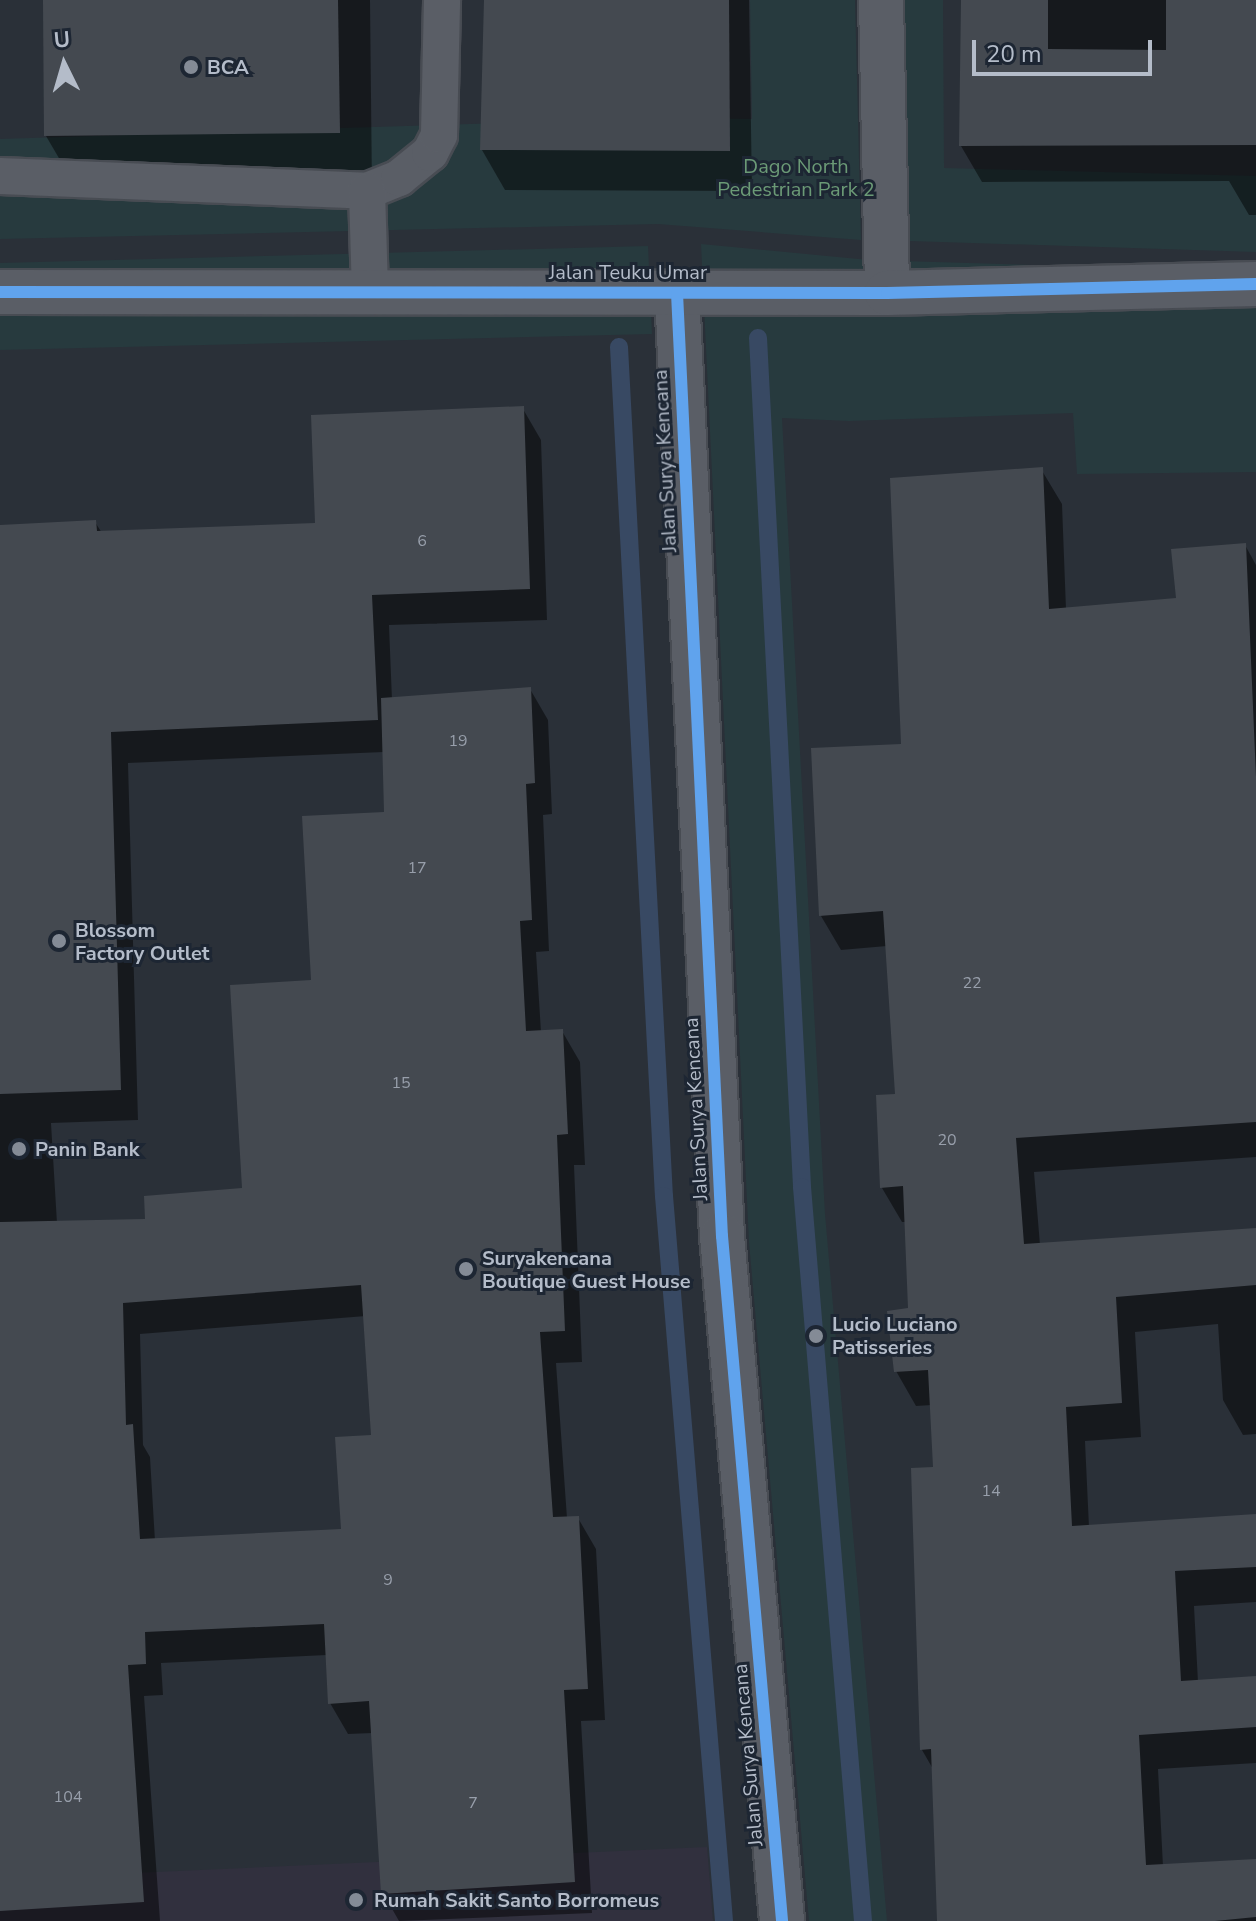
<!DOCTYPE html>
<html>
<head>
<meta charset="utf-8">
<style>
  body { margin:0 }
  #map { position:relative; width:1256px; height:1921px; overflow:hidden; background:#2a3038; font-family:"Nunito Sans",sans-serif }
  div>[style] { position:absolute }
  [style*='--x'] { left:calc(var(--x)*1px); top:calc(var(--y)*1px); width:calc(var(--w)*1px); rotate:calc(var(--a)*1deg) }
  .medical>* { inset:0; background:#31303e }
  .green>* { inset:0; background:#273a3e }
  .shadow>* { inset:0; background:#0007 }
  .stream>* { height:18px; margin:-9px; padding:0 9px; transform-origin:9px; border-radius:9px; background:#384963 }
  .building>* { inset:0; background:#444950 }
  .roads { filter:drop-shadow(2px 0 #484c53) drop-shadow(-2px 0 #484c53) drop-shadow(0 2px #484c53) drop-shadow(0 -2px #484c53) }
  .service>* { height:36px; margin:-18px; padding:0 18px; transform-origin:18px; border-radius:18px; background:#5a5e66 }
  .minor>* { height:44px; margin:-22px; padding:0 22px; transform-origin:22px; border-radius:22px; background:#5a5e66 }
  .tertiary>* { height:44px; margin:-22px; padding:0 22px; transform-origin:22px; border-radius:22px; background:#5a5e66 }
  .cycleway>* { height:12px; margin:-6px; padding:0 6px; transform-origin:6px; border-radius:6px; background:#60a3ed }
  .dots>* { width:22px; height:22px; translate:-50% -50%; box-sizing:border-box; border:4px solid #1d2633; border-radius:50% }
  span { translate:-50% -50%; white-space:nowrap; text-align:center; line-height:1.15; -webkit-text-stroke:6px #1d2633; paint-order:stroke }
  .number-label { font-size:16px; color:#989fab }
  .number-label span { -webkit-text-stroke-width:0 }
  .poi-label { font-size:20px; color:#b4bcc9; font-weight:700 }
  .left { translate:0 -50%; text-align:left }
  .park-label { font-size:20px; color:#6b9a76 }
  .street-label { font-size:20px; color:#b4bcc9 }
  .north { position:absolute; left:24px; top:24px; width:80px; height:80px; -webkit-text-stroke:6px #1d2633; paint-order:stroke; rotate:355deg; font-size:22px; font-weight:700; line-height:32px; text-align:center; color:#b4bcc9 }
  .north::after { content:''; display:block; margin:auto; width:28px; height:36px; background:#b4bcc9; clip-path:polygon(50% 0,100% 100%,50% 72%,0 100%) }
  .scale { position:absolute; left:972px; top:40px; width:180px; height:36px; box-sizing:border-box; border:4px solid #b4bcc9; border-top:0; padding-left:10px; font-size:24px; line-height:28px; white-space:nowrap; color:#b4bcc9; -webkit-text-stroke:6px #1d2633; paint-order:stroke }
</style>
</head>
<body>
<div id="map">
  <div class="medical">
    <div style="clip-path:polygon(707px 1847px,713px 1921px,0 1921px,0 1879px)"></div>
  </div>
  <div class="green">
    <div style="clip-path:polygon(750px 0,855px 0,861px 240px,658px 224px,0 239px,0 139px,655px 118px,752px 119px)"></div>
    <div style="clip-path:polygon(878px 0,943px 0,944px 168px,1256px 176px,1256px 252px,879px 240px)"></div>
    <div style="clip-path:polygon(701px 244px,869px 260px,1256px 272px,1256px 472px,1077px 474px,1073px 413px,849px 421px,782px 418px,825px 1214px,887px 1921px,809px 1921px,749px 1242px)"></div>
    <div style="clip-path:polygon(648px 246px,652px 334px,0 350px,0 263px)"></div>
  </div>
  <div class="shadow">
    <div style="clip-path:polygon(45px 0,370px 0,372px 191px,80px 194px,46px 136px)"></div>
    <div style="clip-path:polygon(486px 0,749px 0,752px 191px,505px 190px,482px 150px)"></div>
    <div style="clip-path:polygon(961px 0,1256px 0,1256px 215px,1249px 215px,1229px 181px,982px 182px,961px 146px)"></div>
    <div style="clip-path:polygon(evenodd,523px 409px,541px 440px,547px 620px,389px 625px,392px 700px,530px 689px,548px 720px,552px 814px,543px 815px,549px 951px,536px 952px,541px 1032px,562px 1031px,580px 1062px,585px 1165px,574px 1165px,582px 1362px,556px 1363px,567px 1518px,578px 1518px,596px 1549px,605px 1720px,581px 1721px,592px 1913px,399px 1921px,383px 1893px,373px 1733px,348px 1734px,330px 1703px,327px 1655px,161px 1663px,163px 1695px,144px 1696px,160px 1921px,0 1921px,0 527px,95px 522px,102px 533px,317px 525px,523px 409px,384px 752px,386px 814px,313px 982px,244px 1190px,147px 1221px,57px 1223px,51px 1123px,138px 1120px,128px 763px,384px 752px,523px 409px,366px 1316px,373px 1436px,343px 1531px,155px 1541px,150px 1457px,143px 1445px,140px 1334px,366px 1316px)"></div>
    <div style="clip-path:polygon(1041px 469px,1062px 504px,1066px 609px,1178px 599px,1245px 545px,1256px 565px,1256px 1157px,1034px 1172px,1040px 1245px,1256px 1230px,1256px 1434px,1243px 1435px,1223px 1400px,1218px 1324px,1135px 1332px,1141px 1437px,1085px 1441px,1089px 1527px,1256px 1516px,1256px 1602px,1194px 1606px,1198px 1682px,1256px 1678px,1256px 1763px,1158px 1769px,1163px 1866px,1256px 1861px,1256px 1921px,939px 1921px,933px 1769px,922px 1750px,913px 1470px,935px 1469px,932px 1405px,916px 1406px,896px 1371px,910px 1310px,907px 1222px,902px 1222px,882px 1188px,897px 1096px,887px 946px,841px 950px,821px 916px)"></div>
  </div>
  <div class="stream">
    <div style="--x:758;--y:338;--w:850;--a:87.03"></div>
    <div style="--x:802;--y:1187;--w:737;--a:85.25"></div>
    <div style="--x:619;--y:347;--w:850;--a:86.97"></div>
    <div style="--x:664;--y:1196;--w:727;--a:85.27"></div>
  </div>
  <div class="building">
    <div style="clip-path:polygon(43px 0,338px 0,340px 133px,44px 136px)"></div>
    <div style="clip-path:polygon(484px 0,729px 0,730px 151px,480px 150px)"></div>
    <div style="clip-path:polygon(961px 0,1048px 0,1048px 49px,1166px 50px,1166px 0,1256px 0,1256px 145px,959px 146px)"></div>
    <div style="clip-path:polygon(524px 406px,530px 589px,372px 595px,378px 720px,111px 732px,121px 1090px,0 1094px,0 525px,96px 520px,97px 531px,315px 523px,311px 415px)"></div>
    <div style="clip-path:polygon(1043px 467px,1049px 609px,1176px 598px,1171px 549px,1246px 543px,1256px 777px,1256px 1122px,1016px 1138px,1024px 1244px,1256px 1228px,1256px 1285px,1116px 1297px,1122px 1403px,1066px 1407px,1072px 1526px,1256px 1514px,1256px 1567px,1175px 1571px,1181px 1681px,1256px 1676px,1256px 1727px,1139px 1735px,1146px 1865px,1256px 1859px,1256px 1917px,1215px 1921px,937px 1921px,931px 1749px,920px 1750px,911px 1468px,933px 1467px,928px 1370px,894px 1372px,887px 1311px,908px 1308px,903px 1186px,880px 1188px,876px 1095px,895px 1094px,883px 911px,819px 916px,811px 748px,901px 744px,890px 478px)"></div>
    <div style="clip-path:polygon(evenodd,531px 687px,535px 783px,526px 784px,532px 920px,520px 921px,526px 1031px,563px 1029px,568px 1134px,557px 1135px,565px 1331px,540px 1332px,553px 1517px,579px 1516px,588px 1689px,564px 1690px,575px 1882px,381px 1894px,369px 1701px,328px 1704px,324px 1624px,145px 1632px,146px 1664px,128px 1665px,144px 1902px,0 1911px,0 1222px,145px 1219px,144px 1196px,242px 1188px,230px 985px,311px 980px,302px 816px,384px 812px,381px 698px,531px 687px,361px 1285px,371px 1435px,335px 1437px,341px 1529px,140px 1539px,133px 1424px,126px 1425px,123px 1303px,361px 1285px)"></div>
  </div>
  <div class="roads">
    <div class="service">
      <div style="--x:0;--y:176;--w:367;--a:2.3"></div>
      <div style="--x:367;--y:191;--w:35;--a:-22"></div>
      <div style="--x:399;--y:178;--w:40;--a:-39"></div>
      <div style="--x:430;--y:153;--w:20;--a:-63"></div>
      <div style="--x:439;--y:135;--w:135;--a:-88.7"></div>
      <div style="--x:367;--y:191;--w:99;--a:88.3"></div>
    </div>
    <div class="minor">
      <div style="--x:881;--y:0;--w:293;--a:88.8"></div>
      <div style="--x:677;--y:293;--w:944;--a:87.27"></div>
      <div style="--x:722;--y:1236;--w:688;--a:84.99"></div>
    </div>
    <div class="tertiary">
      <div style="--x:0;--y:292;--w:887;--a:0.06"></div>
      <div style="--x:887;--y:293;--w:369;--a:-1.4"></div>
    </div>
  </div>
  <div class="cycleway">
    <div style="--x:0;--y:292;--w:887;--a:0.06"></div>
    <div style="--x:887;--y:293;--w:369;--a:-1.4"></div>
    <div style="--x:677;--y:293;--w:944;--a:87.27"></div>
    <div style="--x:722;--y:1236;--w:688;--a:84.99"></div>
  </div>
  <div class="dots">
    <div style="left:191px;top:67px;background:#848b96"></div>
    <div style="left:59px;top:941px;background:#848b96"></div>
    <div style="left:19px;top:1149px;background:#848b96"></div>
    <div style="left:466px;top:1269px;background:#848b96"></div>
    <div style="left:816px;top:1336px;background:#848b96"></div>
    <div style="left:356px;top:1900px;background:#848b96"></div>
  </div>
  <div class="number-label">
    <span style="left:422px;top:541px">6</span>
    <span style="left:458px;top:741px">19</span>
    <span style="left:417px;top:868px">17</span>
    <span style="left:972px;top:983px">22</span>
    <span style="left:401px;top:1083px">15</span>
    <span style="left:947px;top:1140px">20</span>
    <span style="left:991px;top:1491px">14</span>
    <span style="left:388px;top:1580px">9</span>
    <span style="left:68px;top:1797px">104</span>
    <span style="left:473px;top:1803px">7</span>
  </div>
  <div class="poi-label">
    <span class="left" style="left:207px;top:67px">BCA</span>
    <span class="left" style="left:75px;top:942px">Blossom<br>Factory Outlet</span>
    <span class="left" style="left:35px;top:1149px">Panin Bank</span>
    <span class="left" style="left:482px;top:1270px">Suryakencana<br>Boutique Guest House</span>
    <span class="left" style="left:832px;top:1336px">Lucio Luciano<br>Patisseries</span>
    <span class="left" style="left:374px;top:1900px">Rumah Sakit Santo Borromeus</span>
  </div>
  <div class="park-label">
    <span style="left:796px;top:178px">Dago North<br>Pedestrian Park 2</span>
  </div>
  <div class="street-label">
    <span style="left:628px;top:272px">Jalan Teuku Umar</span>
    <span style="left:665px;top:461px;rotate:-93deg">Jalan Surya Kencana</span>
    <span style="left:696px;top:1109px;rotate:-93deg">Jalan Surya Kencana</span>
    <span style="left:748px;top:1755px;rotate:-95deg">Jalan Surya Kencana</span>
  </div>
  <div class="north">U</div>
  <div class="scale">20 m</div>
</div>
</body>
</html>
